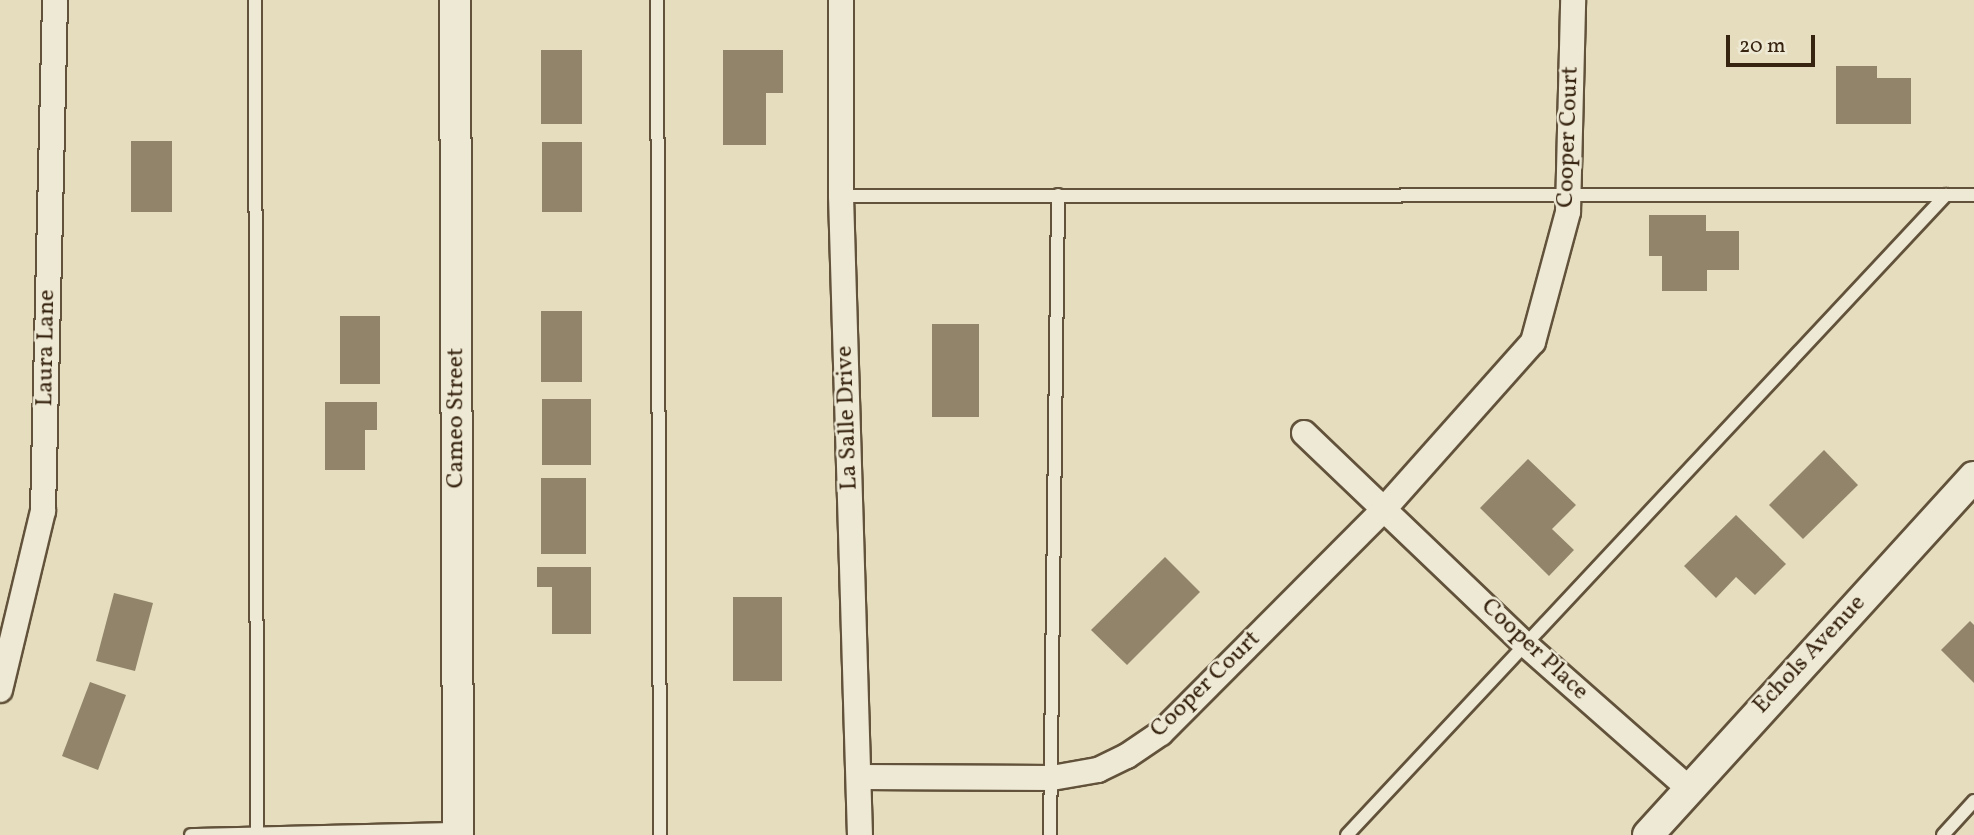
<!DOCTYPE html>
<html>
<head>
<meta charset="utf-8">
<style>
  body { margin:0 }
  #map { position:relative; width:1974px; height:835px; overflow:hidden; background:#e5ddbd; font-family:Vollkorn,serif }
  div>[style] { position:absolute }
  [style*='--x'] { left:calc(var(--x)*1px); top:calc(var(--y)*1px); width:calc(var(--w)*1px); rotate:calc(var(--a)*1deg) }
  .building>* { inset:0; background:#91846a }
  .roads { filter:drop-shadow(2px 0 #62523b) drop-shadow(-2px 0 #62523b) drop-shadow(0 2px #62523b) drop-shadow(0 -2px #62523b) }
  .service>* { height:12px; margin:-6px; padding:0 6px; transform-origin:6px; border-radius:6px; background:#eee9d4 }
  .minor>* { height:24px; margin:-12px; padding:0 12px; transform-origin:12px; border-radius:12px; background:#eee9d4 }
  .tertiary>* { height:30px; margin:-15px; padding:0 15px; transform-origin:15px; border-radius:15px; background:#eee9d4 }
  span { translate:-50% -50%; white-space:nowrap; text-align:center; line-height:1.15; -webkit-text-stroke:5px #eee9d4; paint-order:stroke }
  .street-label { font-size:24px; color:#372410 }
  .scale { position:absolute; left:1726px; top:35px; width:89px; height:32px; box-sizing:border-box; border:4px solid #372410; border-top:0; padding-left:9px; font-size:21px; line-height:24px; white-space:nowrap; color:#372410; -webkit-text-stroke:5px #eee9d4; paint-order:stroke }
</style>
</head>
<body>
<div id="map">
  <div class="building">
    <div style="clip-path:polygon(541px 50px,582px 50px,582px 124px,541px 124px)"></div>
    <div style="clip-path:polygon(723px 50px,783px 50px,783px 93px,766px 93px,766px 145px,723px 145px)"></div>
    <div style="clip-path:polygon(1836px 66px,1877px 66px,1877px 78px,1911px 78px,1911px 124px,1836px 124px)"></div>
    <div style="clip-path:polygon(131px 141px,172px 141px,172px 212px,131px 212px)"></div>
    <div style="clip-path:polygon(542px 142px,582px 142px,582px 212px,542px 212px)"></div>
    <div style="clip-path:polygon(1649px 215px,1706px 215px,1706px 231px,1739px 231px,1739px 270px,1707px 270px,1707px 291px,1662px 291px,1662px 256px,1649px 256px)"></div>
    <div style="clip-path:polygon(541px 311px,582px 311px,582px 382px,541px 382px)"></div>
    <div style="clip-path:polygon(340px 316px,380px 316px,380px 384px,340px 384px)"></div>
    <div style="clip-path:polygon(932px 324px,979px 324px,979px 417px,932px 417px)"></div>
    <div style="clip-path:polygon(542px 399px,591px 399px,591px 465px,542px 465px)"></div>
    <div style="clip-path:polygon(325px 402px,377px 402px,377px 430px,365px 430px,365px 470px,325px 470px)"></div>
    <div style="clip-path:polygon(1824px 450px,1858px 485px,1803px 539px,1769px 505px)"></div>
    <div style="clip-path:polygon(1528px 459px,1576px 505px,1552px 529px,1574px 550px,1549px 576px,1480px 508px)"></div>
    <div style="clip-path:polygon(541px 478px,586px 478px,586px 554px,541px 554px)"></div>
    <div style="clip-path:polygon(1736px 515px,1786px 564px,1755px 595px,1736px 577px,1716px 598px,1684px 566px)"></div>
    <div style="clip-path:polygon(1165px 557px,1200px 592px,1127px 665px,1091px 630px)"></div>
    <div style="clip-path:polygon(537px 567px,591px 567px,591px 634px,552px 634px,552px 587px,537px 587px)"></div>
    <div style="clip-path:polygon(114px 593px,153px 603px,135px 671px,96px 661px)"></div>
    <div style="clip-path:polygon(733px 597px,782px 597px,782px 681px,733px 681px)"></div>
    <div style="clip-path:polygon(1970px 621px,1974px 625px,1974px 683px,1941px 650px)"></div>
    <div style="clip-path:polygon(90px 682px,126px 695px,98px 770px,62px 756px)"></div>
  </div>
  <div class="roads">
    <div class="service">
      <div style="--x:255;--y:0;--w:831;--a:89.86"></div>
      <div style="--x:657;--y:0;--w:835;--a:89.79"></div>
      <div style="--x:841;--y:196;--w:1133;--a:-0.05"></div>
      <div style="--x:191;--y:835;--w:266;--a:-1.3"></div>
      <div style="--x:1050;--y:835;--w:640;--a:-89.28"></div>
      <div style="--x:1347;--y:835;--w:877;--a:-46.9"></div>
      <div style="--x:1943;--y:835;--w:46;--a:-47.6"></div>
    </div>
    <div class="minor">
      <div style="--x:841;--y:0;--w:196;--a:90"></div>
      <div style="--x:841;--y:196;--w:639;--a:88.3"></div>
      <div style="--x:1304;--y:433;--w:307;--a:43.7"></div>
      <div style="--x:1526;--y:645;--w:216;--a:41.4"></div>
      <div style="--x:0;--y:690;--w:184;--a:-76.5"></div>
      <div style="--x:43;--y:511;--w:511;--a:-88.65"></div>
      <div style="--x:860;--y:777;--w:192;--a:0.3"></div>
      <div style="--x:1052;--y:778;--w:47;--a:-9.9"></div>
      <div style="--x:1098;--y:770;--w:32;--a:-26"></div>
      <div style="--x:1127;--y:756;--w:41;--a:-34.1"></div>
      <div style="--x:1161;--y:733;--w:317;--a:-45.1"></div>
      <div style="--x:1385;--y:508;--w:222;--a:-48.3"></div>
      <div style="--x:1533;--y:342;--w:135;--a:-74.9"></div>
      <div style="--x:1568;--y:212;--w:212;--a:-88.6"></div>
    </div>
    <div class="tertiary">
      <div style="--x:455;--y:0;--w:835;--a:89.79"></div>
      <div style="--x:1648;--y:835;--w:484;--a:-47.7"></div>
    </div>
  </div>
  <div class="street-label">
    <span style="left:1569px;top:137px;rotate:-88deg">Cooper Court</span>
    <span style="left:47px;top:348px;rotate:-89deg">Laura Lane</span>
    <span style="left:457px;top:418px;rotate:-90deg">Cameo Street</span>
    <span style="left:848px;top:418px;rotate:-92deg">La Salle Drive</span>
    <span style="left:1534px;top:650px;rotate:43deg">Cooper Place</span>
    <span style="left:1810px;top:655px;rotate:-47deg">Echols Avenue</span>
    <span style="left:1206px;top:685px;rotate:-44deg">Cooper Court</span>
  </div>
  <div class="scale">20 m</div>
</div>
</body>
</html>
